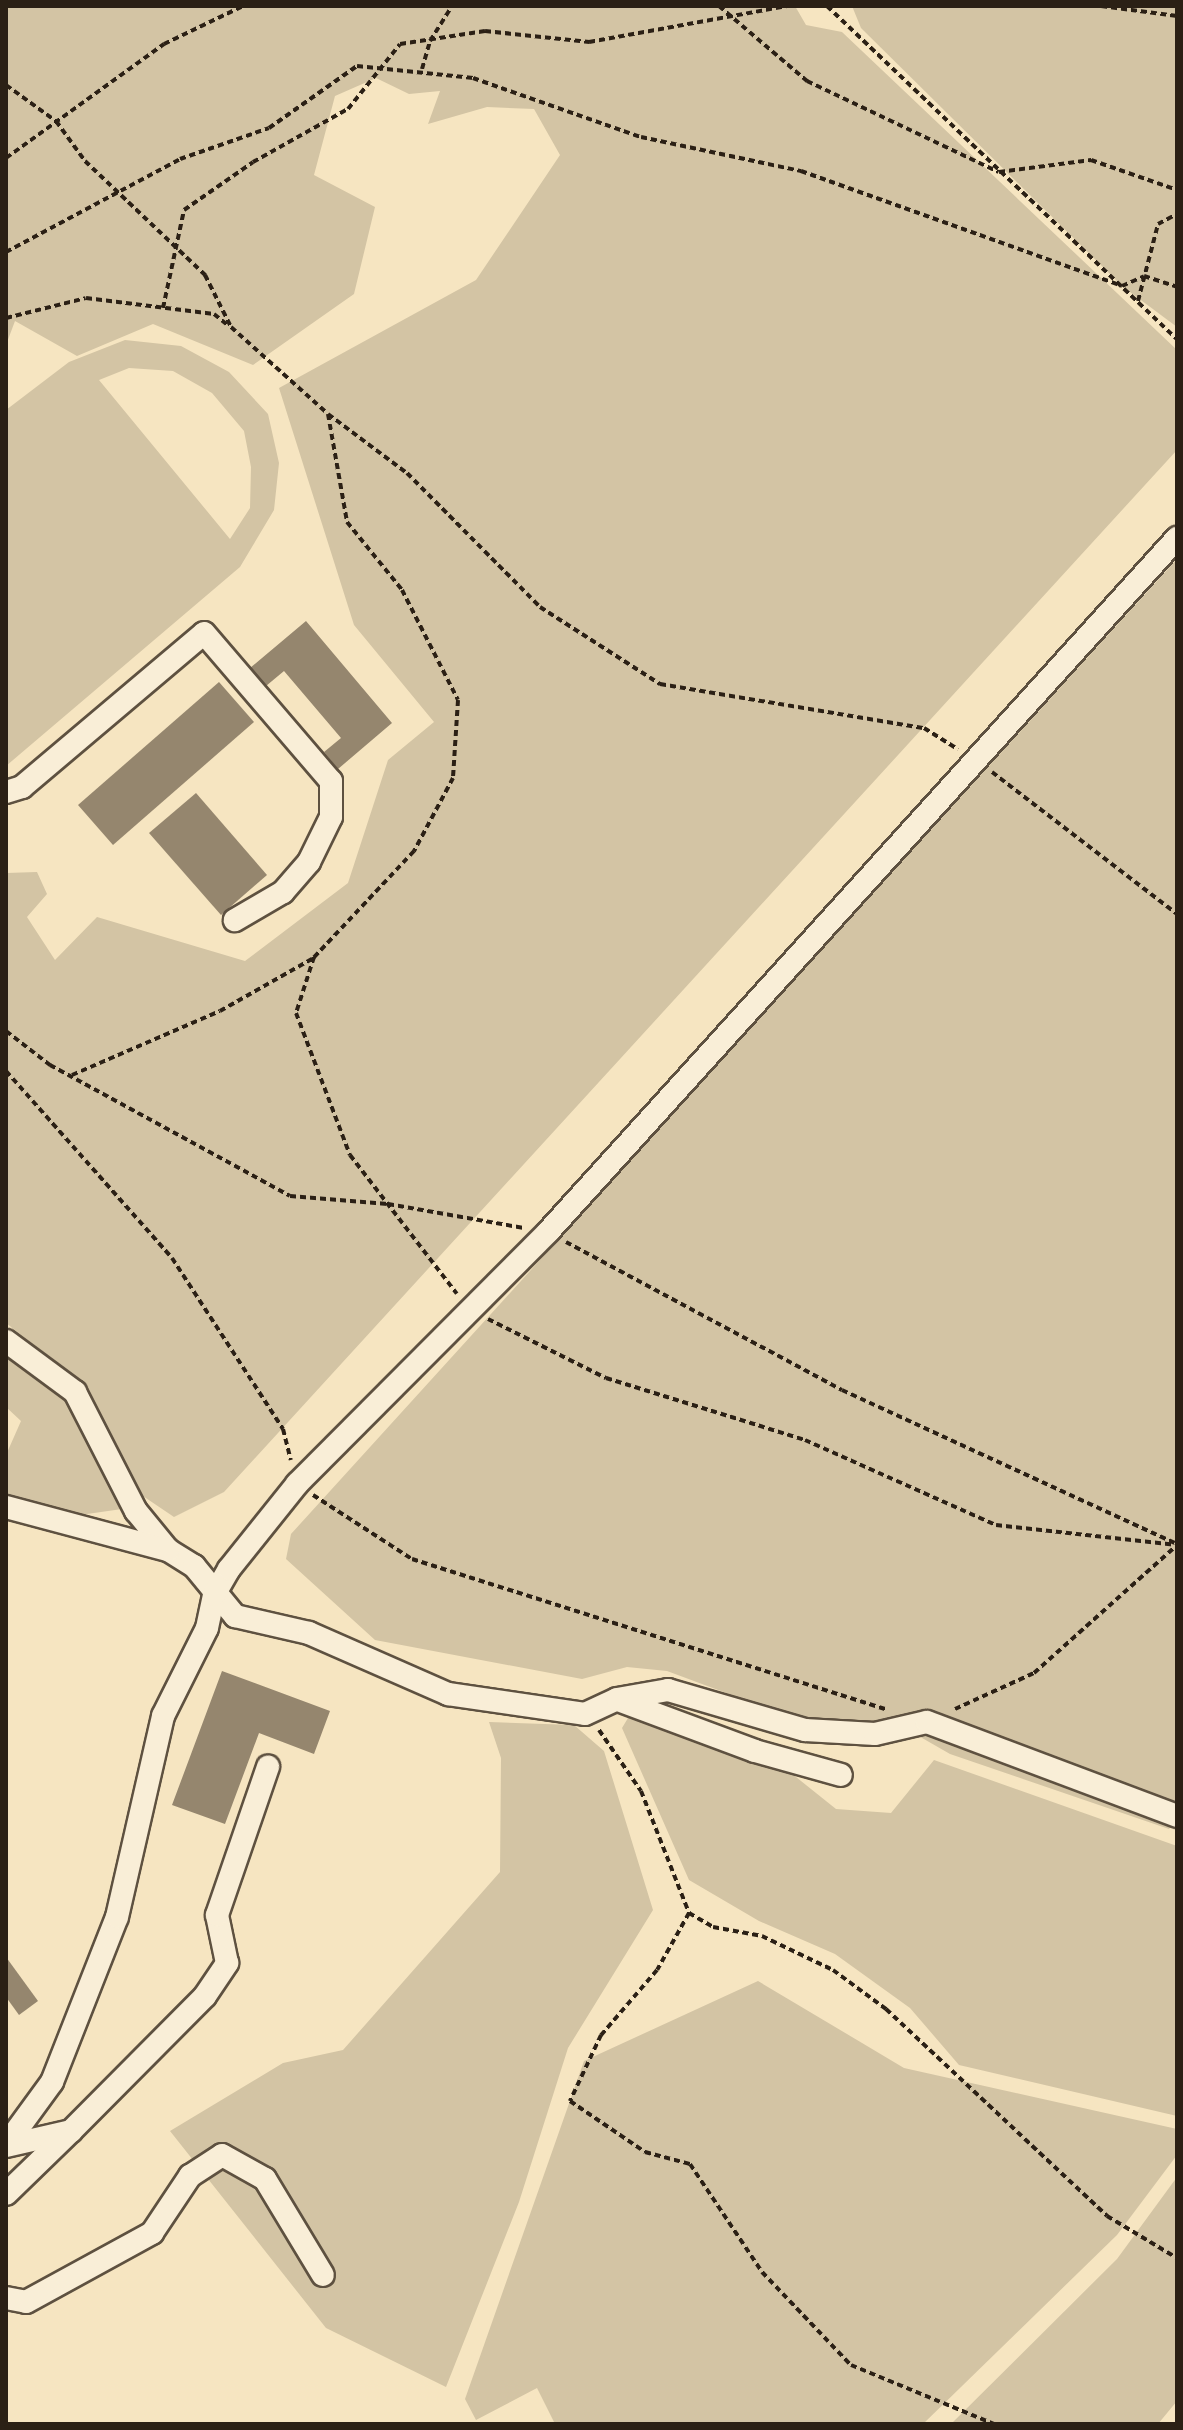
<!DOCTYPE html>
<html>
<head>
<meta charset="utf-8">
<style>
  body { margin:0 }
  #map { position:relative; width:1183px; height:2430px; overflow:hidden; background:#f6e5c1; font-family:"Old Standard TT",serif }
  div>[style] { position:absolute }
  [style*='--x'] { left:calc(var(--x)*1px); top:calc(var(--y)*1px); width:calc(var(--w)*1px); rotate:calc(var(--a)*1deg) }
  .green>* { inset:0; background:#d3c4a4 }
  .building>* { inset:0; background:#95866e }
  .path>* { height:4px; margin-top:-2px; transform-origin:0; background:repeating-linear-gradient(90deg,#2b2015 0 6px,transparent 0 10px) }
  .roads { filter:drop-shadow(2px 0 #5e5140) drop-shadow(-2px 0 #5e5140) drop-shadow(0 2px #5e5140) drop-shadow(0 -2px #5e5140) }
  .minor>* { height:22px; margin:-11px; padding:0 11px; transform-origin:11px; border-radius:11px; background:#f9eed7 }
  span { translate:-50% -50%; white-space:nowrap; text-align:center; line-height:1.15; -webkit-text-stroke:6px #f9eed7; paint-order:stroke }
  .frame { position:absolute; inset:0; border:8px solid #2b2015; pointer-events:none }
</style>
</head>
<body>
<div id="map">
  <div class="green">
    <div style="clip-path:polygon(6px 6px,795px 6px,806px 25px,842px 32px,1177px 350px,1177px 450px,224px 1492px,174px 1517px,134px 1490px,87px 1386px,6px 1323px,6px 873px,37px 872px,47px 894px,27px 917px,55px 960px,97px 917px,245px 961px,348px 883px,388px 760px,434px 722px,354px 625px,279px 388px,476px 280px,560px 155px,534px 109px,487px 107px,428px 124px,440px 91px,409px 94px,376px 78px,335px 96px,314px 175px,375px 207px,354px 294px,253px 365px,153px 324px,77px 356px,15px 321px,6px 345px)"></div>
    <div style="clip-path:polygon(852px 6px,1177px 6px,1177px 327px,1122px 286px,861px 28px)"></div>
    <div style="clip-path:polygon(evenodd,125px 340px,181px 346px,229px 372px,268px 414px,279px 463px,274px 510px,240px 567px,6px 766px,6px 410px,69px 362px,125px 340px,129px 368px,173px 371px,212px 393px,244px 431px,251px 467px,250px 508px,230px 539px,99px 380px,129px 368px)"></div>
    <div style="clip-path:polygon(1177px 559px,1177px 1818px,1169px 1829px,950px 1754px,896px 1723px,788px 1716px,667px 1671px,627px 1667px,582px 1679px,375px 1640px,286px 1559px,291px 1534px)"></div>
    <div style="clip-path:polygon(6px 1354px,67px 1396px,122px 1509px,73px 1516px,6px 1494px,6px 1455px,21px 1421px,6px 1407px)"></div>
    <div style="clip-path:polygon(631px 1713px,781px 1765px,836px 1809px,891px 1813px,934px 1760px,1177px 1846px,1177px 2116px,959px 2065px,910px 2008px,835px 1954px,759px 1921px,689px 1880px,622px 1728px)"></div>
    <div style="clip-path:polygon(489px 1722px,574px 1725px,604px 1751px,653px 1910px,568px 2048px,519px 2202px,446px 2387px,326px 2328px,170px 2131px,283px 2063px,343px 2050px,500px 1872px,501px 1758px)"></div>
    <div style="clip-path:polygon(758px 1981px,904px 2068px,1177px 2129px,1177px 2155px,1117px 2235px,923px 2424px,555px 2424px,537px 2388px,476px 2420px,465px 2399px,584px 2061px)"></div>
    <div style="clip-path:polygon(1177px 2177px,1177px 2401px,1158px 2424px,951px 2424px,1117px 2259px)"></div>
  </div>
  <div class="building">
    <div style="clip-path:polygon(306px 621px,392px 723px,338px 769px,324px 752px,341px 738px,284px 671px,266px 686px,250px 668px)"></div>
    <div style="clip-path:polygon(219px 682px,254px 722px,113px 845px,78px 805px)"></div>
    <div style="clip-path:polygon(196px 793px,267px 875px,221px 915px,149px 833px)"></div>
    <div style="clip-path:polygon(222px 1671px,330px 1711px,314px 1754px,259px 1733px,225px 1824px,172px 1805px)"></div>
    <div style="clip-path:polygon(6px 1957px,38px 2001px,19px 2015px,6px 1997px)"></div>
  </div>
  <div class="path">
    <div style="--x:719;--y:6;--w:116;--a:40.4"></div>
    <div style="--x:807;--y:81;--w:212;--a:25.4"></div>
    <div style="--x:999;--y:172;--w:93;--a:-7.4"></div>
    <div style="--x:1091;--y:160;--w:91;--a:19.2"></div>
    <div style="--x:827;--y:6;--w:483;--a:43.6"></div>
    <div style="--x:859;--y:6;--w:104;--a:0"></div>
    <div style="--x:1101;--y:6;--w:77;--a:7.5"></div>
    <div style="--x:422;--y:69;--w:29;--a:-74"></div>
    <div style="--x:430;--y:41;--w:41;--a:-57.8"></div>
    <div style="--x:6;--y:85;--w:62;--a:35.8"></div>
    <div style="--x:56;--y:121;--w:49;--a:54.1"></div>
    <div style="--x:85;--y:161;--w:166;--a:43.5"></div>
    <div style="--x:205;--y:275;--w:58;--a:63.4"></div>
    <div style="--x:231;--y:327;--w:130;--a:41.9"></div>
    <div style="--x:328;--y:414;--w:99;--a:36.8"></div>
    <div style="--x:407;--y:473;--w:189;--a:45.2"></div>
    <div style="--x:540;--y:607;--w:143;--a:32.7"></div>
    <div style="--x:660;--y:684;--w:268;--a:9.5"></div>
    <div style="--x:924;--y:728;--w:40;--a:32"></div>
    <div style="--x:6;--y:158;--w:195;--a:-35.8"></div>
    <div style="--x:164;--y:44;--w:88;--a:-25.7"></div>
    <div style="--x:6;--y:252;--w:197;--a:-28.1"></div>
    <div style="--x:180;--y:159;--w:94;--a:-19.2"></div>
    <div style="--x:269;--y:128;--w:108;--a:-35.2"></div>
    <div style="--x:357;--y:66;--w:117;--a:5.9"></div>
    <div style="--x:473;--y:78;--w:178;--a:19.4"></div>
    <div style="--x:641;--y:137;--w:164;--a:12"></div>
    <div style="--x:801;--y:171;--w:341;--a:19.7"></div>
    <div style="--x:1122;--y:286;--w:24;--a:-24"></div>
    <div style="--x:1144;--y:276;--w:35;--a:18"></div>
    <div style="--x:1138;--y:301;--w:80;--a:-75.4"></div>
    <div style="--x:1158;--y:224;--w:21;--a:-28"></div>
    <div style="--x:163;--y:308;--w:100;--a:-77.9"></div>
    <div style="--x:184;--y:210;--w:84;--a:-34.8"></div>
    <div style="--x:253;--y:162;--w:109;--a:-29.2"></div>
    <div style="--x:348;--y:109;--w:83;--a:-51.3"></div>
    <div style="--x:400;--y:44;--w:86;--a:-8.7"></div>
    <div style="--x:485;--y:31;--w:105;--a:6"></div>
    <div style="--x:589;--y:42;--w:201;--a:-10.3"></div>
    <div style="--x:6;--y:318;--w:82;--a:-14"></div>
    <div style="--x:86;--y:298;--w:129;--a:7.1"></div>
    <div style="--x:214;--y:314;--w:19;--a:39"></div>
    <div style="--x:328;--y:414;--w:110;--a:80"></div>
    <div style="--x:347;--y:522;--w:87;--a:51"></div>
    <div style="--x:402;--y:590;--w:123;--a:63"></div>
    <div style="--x:458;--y:700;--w:78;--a:93.7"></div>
    <div style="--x:453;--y:778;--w:83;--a:118.1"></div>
    <div style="--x:414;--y:851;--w:146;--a:133.3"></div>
    <div style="--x:314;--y:957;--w:59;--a:107.8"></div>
    <div style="--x:296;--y:1013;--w:152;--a:69.2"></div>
    <div style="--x:350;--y:1155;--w:175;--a:52.4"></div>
    <div style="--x:992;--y:772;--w:233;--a:37.5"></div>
    <div style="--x:6;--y:1031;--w:56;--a:37.7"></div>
    <div style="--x:50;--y:1065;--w:273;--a:28.6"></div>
    <div style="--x:290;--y:1196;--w:98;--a:4.7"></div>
    <div style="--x:388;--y:1204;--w:138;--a:10"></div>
    <div style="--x:6;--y:1071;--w:250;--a:48.4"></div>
    <div style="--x:172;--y:1258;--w:204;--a:57"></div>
    <div style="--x:283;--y:1429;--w:32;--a:76"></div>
    <div style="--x:72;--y:1075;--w:161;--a:-23.4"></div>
    <div style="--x:220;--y:1011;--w:106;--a:-29.5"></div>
    <div style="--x:566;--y:1242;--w:313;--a:28.2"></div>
    <div style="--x:842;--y:1390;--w:366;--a:24.7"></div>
    <div style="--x:488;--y:1319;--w:132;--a:26.6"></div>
    <div style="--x:606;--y:1378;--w:208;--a:17.3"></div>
    <div style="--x:805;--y:1440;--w:209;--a:24"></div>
    <div style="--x:996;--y:1525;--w:182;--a:6.3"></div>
    <div style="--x:313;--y:1495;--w:118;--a:32.9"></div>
    <div style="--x:412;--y:1559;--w:497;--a:17.6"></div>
    <div style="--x:955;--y:1709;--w:87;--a:-24.5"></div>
    <div style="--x:1034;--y:1673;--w:192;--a:-41.8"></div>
    <div style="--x:599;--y:1730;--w:74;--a:55.5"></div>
    <div style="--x:641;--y:1791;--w:131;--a:68.5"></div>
    <div style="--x:689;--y:1913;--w:28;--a:30"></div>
    <div style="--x:713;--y:1927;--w:50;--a:10.4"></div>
    <div style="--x:762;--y:1936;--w:79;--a:25.6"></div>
    <div style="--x:833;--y:1970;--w:66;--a:36.3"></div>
    <div style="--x:886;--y:2009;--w:303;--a:43.1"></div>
    <div style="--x:1107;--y:2216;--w:82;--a:31"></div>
    <div style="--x:689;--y:1913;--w:65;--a:119.3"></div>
    <div style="--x:657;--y:1970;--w:86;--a:130.7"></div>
    <div style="--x:601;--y:2035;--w:73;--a:115.2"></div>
    <div style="--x:570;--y:2101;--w:91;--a:34.2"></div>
    <div style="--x:645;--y:2152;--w:47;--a:14.9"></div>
    <div style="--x:690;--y:2164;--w:130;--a:56.3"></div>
    <div style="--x:762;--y:2272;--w:129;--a:46.3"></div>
    <div style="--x:851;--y:2365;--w:155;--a:22.4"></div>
  </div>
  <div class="roads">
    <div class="minor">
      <div style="--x:6;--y:792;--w:17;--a:-17"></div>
      <div style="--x:22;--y:787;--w:238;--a:-40.2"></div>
      <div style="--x:204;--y:633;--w:195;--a:49.4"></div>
      <div style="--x:331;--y:781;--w:36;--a:90"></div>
      <div style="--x:331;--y:817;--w:50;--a:116.1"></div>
      <div style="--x:309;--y:862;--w:40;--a:131"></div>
      <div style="--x:283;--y:892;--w:56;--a:149.7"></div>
      <div style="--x:6;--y:1341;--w:86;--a:36.5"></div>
      <div style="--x:75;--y:1392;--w:134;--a:62.9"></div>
      <div style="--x:136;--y:1511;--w:50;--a:50.6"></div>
      <div style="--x:168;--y:1550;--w:31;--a:32"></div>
      <div style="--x:194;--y:1566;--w:65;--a:50.6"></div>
      <div style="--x:235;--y:1616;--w:76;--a:12.9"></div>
      <div style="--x:309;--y:1633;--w:152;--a:23.7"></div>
      <div style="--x:448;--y:1694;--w:138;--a:8.3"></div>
      <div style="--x:585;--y:1714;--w:35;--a:-25"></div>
      <div style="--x:617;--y:1699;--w:52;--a:-10"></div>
      <div style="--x:668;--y:1690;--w:143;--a:16.3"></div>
      <div style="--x:805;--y:1730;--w:70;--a:3.3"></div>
      <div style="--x:875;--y:1734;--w:53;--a:-13"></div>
      <div style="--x:927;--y:1722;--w:267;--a:20.6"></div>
      <div style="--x:6;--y:1507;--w:168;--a:14.9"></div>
      <div style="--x:618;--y:1700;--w:146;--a:20.4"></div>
      <div style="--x:755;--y:1751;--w:89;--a:15.6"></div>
      <div style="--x:6;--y:2145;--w:78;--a:-53.9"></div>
      <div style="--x:52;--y:2082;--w:177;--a:-68.5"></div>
      <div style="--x:117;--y:1917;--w:206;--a:-77.1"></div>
      <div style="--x:163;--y:1716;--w:98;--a:-63.4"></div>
      <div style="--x:207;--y:1628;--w:34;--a:-78"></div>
      <div style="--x:214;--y:1595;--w:30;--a:-60"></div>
      <div style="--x:229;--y:1569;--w:109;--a:-51.3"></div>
      <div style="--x:297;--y:1484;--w:356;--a:-45.1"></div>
      <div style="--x:548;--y:1232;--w:937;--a:-47.81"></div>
      <div style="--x:6;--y:2146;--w:67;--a:-13"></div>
      <div style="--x:71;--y:2131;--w:190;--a:-45.2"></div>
      <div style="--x:205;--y:1996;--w:40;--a:-56"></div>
      <div style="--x:227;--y:1963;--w:49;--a:-101.8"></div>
      <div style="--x:217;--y:1915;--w:157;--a:-71"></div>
      <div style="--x:6;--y:2194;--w:91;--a:-44.1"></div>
      <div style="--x:6;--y:2298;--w:20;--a:11"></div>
      <div style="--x:26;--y:2302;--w:144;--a:-28.7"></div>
      <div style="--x:152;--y:2233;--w:69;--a:-56.3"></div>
      <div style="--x:190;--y:2176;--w:38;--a:-33"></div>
      <div style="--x:222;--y:2155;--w:49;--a:29.2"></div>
      <div style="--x:265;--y:2179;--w:112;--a:58.9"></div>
    </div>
  </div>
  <div class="frame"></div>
</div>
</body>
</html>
